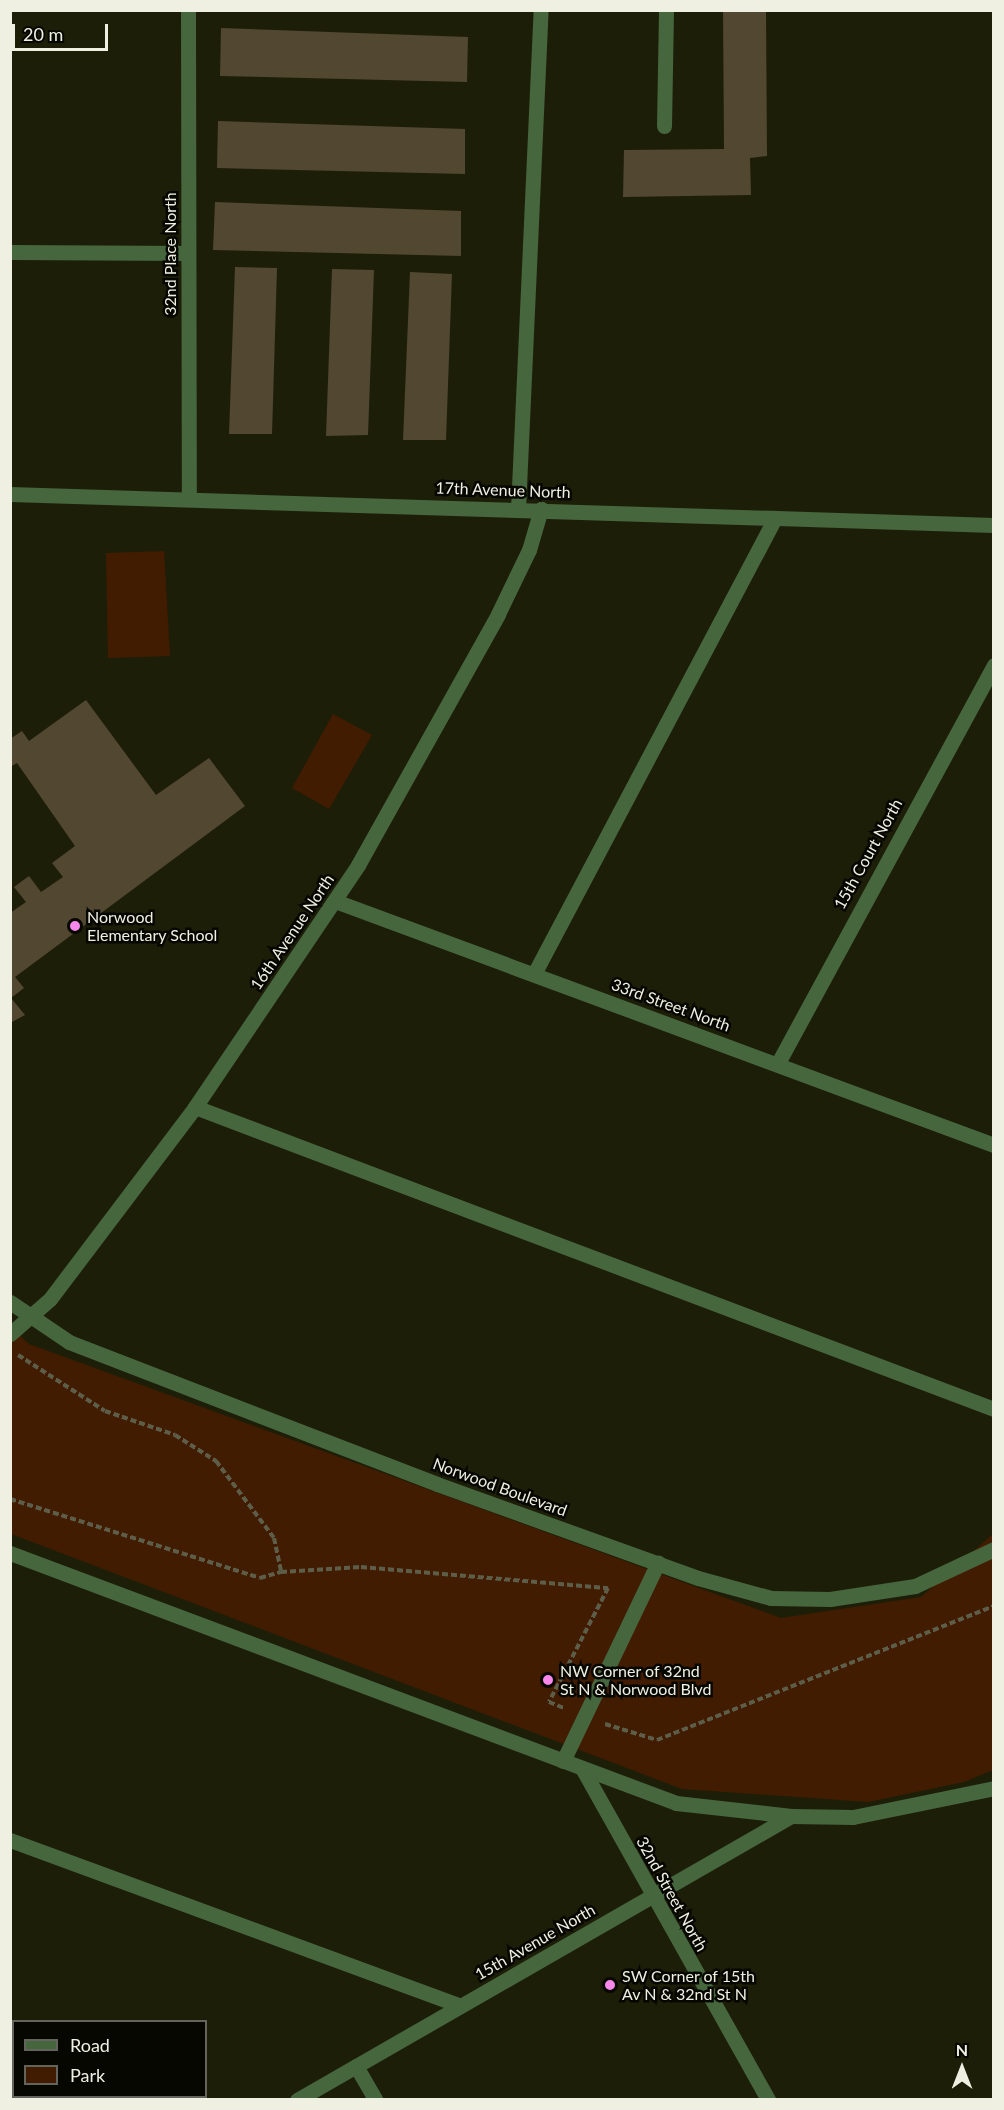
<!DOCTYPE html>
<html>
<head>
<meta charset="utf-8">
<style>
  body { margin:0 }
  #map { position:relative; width:1004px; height:2110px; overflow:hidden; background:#1d1e08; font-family:Lato,sans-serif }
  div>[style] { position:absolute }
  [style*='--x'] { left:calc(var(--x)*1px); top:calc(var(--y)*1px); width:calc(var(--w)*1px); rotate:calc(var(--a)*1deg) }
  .green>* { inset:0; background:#421c00 }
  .building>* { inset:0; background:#524731 }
  .path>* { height:4px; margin-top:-2px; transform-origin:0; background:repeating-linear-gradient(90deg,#5d5e4a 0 6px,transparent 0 9px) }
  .lane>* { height:15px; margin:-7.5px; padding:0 7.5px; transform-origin:7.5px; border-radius:7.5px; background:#46663e }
  .street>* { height:15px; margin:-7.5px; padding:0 7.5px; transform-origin:7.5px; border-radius:7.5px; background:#46663e }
  .dots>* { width:16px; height:16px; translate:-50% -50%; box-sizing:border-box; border:3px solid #070702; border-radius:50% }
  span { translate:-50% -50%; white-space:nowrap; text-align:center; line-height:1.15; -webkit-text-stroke:5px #070702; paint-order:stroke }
  .street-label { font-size:16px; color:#eff0e2 }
  .poi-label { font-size:16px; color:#eff0e2 }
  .left { translate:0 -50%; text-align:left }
  .frame { position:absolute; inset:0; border:12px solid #eff0e2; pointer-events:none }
  .legend { position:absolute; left:12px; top:2020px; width:195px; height:78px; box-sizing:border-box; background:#070702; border:2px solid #64645c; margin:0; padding:8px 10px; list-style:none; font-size:18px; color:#eff0e2 }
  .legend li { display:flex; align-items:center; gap:12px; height:30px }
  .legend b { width:30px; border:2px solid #64645c }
  .north { position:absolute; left:932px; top:2038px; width:60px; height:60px; -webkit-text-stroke:4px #070702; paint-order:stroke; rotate:0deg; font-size:16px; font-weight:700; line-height:24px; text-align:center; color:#eff0e2 }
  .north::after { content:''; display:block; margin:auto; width:21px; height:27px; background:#eff0e2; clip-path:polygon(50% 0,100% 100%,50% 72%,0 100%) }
  .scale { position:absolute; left:12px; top:24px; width:96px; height:27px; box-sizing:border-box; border:3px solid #eff0e2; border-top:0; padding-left:8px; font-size:18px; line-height:21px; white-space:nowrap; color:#eff0e2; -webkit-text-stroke:4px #070702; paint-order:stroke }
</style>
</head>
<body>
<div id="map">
  <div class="green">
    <div style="clip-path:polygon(164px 551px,170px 656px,108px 658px,106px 553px)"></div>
    <div style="clip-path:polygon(333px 714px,372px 735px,329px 809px,292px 788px)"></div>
    <div style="clip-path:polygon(10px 1326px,29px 1344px,781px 1618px,921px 1597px,993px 1534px,993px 1770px,964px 1782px,868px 1802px,682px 1789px,11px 1534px)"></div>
  </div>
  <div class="building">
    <div style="clip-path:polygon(723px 10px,766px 10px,767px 156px,750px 158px,751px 195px,623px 197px,624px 150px,724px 149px)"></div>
    <div style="clip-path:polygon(221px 28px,468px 37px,467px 82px,220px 76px)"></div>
    <div style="clip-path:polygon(218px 121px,465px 129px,465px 174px,217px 168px)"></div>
    <div style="clip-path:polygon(215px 202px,461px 211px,461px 256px,213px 250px)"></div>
    <div style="clip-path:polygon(235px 267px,277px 268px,272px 434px,229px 434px)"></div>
    <div style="clip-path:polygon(332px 269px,374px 270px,368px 435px,326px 436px)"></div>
    <div style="clip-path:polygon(410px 272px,452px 274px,446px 440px,403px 440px)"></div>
    <div style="clip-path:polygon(86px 700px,156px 795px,209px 758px,245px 806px,15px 977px,24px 988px,11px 998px,25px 1015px,10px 1023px,10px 913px,26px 902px,14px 887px,29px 876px,41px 892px,63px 877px,52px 863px,75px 846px,17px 763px,10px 767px,10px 739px,22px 731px,29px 741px)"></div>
  </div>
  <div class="path">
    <div style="--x:18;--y:1355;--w:103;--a:32.8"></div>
    <div style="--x:105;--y:1411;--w:74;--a:18.9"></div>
    <div style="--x:175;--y:1435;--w:49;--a:32.4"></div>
    <div style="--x:216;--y:1461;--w:96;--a:53"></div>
    <div style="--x:274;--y:1538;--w:35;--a:78"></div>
    <div style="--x:281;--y:1572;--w:80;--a:-3.6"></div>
    <div style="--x:361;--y:1567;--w:248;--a:4.9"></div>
    <div style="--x:608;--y:1588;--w:128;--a:117.4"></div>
    <div style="--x:549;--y:1702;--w:16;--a:22"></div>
    <div style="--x:10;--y:1499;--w:262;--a:17.5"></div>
    <div style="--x:260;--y:1578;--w:22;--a:-16"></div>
    <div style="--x:605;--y:1724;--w:54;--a:17.1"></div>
    <div style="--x:657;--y:1740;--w:363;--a:-21.7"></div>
  </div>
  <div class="lane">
    <div style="--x:664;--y:126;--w:116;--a:-89"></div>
    <div style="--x:10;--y:252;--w:178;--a:0.3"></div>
    <div style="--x:518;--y:509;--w:500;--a:-87.4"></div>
    <div style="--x:534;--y:974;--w:516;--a:-62.14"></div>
    <div style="--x:195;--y:1107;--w:854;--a:20.71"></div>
    <div style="--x:10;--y:1840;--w:480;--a:20.2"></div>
    <div style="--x:356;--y:2066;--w:39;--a:60"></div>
  </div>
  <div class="street">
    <div style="--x:188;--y:10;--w:488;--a:89.9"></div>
    <div style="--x:10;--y:494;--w:984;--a:1.8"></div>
    <div style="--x:335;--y:901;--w:703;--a:20.32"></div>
    <div style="--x:778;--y:1063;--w:453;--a:-61.5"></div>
    <div style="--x:10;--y:1302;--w:71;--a:34.1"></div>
    <div style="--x:69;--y:1342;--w:394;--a:21.1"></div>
    <div style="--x:437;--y:1484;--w:277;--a:19.8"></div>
    <div style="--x:698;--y:1578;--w:76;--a:15.3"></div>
    <div style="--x:771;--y:1598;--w:59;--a:1"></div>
    <div style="--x:830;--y:1599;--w:86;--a:-8.7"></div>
    <div style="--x:915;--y:1586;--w:87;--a:-25.1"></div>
    <div style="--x:10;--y:1334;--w:53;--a:-41.2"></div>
    <div style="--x:50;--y:1299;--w:241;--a:-52.9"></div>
    <div style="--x:195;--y:1107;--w:292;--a:-56"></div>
    <div style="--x:358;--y:865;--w:287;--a:-60.8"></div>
    <div style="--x:498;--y:614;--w:71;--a:-64.2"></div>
    <div style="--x:529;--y:550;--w:43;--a:-73.7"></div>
    <div style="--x:10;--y:1553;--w:711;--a:20.57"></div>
    <div style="--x:676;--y:1803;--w:116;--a:6.4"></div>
    <div style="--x:791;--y:1816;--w:62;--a:0.9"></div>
    <div style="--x:853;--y:1817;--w:144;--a:-11.6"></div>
    <div style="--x:563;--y:1761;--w:220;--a:-64.4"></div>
    <div style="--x:582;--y:1768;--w:381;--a:60.7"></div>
    <div style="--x:297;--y:2100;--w:570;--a:-29.89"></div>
  </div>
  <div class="dots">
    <div style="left:75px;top:926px;background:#f888eb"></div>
    <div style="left:548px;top:1680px;background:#f888eb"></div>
    <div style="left:610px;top:1985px;background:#f888eb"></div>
  </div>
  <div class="street-label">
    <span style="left:170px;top:254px;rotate:-90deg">32nd Place North</span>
    <span style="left:503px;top:490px;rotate:2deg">17th Avenue North</span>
    <span style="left:868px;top:854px;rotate:-61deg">15th Court North</span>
    <span style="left:292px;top:932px;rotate:-56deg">16th Avenue North</span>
    <span style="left:671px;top:1005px;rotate:20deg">33rd Street North</span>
    <span style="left:500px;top:1487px;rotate:20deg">Norwood Boulevard</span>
    <span style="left:672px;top:1894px;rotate:61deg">32nd Street North</span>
    <span style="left:535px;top:1942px;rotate:-30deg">15th Avenue North</span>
  </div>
  <div class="poi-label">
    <span class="left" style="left:87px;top:926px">Norwood<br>Elementary School</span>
    <span class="left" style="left:560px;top:1680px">NW Corner of 32nd<br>St N &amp; Norwood Blvd</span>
    <span class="left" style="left:622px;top:1985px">SW Corner of 15th<br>Av N &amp; 32nd St N</span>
  </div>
  <div class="frame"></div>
  <ul class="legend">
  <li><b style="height:8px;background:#46663e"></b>Road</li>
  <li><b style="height:16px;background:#421c00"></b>Park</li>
  </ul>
  <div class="north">N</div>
  <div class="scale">20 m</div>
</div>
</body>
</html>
